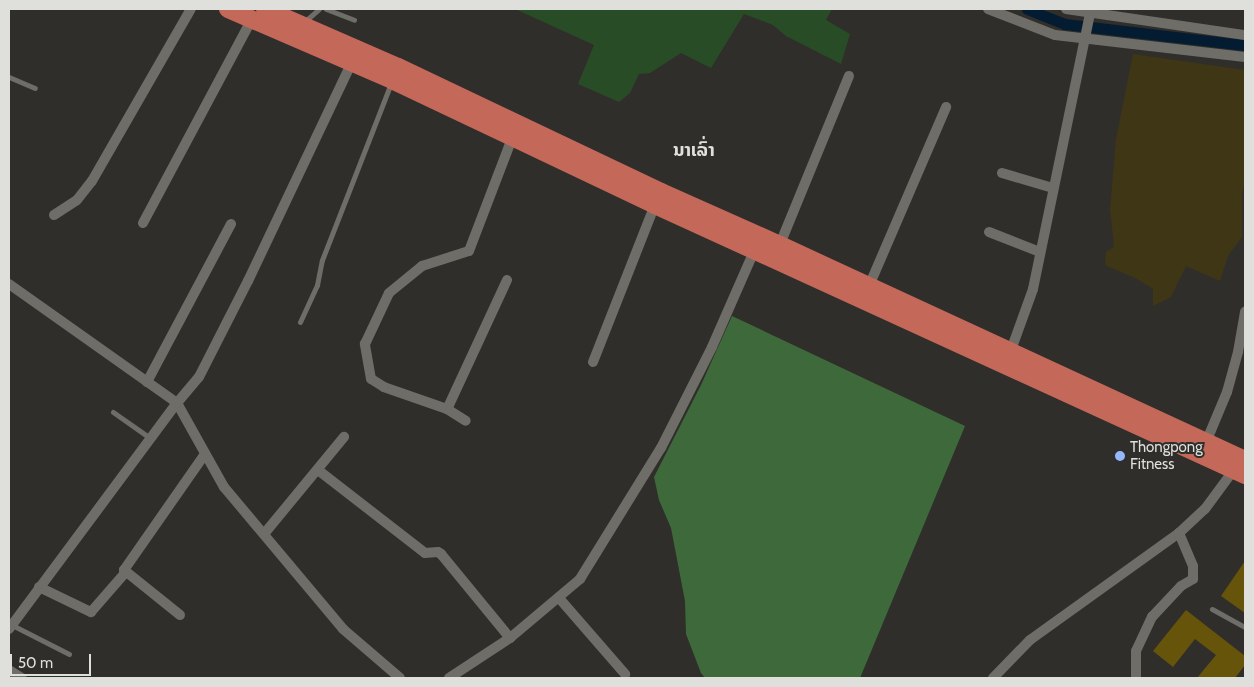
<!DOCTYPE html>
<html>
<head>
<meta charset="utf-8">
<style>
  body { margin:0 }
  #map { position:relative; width:1254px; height:687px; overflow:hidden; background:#302e2a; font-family:Cabin,"Noto Sans Lao",sans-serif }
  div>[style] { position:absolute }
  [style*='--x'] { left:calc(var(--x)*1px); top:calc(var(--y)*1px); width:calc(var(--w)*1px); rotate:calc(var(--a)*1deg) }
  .green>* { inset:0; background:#284c26 }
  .forest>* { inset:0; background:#3e6a3b }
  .sand>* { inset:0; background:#3e3615 }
  .canal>* { height:11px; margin:-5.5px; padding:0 5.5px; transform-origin:5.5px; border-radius:5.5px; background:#041c32 }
  .building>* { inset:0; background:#67540b }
  .lane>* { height:5px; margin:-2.5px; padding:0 2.5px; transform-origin:2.5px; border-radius:2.5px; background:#6f6d68 }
  .street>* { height:10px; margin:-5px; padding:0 5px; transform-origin:5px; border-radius:5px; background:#6f6d68 }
  .highway>* { height:18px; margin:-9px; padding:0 9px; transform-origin:9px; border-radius:9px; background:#c4685a }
  .dots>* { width:14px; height:14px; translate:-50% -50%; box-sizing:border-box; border:2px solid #302e2a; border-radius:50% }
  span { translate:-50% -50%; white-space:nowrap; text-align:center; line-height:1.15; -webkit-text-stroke:4px #302e2a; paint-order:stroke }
  .poi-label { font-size:15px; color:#dfdfdc }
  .left { translate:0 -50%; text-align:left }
  .quarter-label { font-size:18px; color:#dfdfdc; font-weight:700 }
  .frame { position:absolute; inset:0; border:10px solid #dfdfdc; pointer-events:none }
  .scale { position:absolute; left:10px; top:654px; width:81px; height:22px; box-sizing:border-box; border:2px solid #dfdfdc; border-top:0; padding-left:6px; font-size:15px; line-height:18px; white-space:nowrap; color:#dfdfdc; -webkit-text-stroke:4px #302e2a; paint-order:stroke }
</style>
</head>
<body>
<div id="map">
  <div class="green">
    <div style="clip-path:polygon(515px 9px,832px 9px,826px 20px,850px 34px,841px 64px,786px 36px,773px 25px,744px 14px,711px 68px,681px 53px,650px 73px,639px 74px,630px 93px,619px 102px,578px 84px,594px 45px)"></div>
  </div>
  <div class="forest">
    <div style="clip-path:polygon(732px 316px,965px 426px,860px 678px,705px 678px,701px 673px,686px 634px,685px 601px,671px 528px,659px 500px,654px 477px,701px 385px)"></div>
  </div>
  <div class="sand">
    <div style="clip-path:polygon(1133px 54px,1245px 70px,1245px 178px,1242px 196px,1242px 237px,1228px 256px,1220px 281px,1186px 266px,1171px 297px,1153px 306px,1153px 289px,1137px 279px,1105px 265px,1106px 252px,1114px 247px,1110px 209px,1116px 139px)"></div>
  </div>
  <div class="canal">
    <div style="--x:1027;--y:9;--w:41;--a:21.5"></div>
    <div style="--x:1065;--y:24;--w:181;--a:6.7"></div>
  </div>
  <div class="building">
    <div style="clip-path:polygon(1245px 561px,1245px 613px,1221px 596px)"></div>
    <div style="clip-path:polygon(1186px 610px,1245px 656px,1245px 665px,1235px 678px,1197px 678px,1216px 655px,1195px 639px,1173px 667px,1153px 651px)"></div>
  </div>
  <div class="lane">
    <div style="--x:326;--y:9;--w:30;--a:21"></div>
    <div style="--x:304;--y:22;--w:20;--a:-41"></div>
    <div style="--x:9;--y:77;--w:28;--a:23"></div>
    <div style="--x:300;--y:322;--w:41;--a:-65.3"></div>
    <div style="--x:317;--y:285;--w:25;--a:-79"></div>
    <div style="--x:322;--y:260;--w:190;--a:-68.7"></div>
    <div style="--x:113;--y:412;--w:45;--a:35.1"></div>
    <div style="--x:1212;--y:609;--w:38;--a:29"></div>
    <div style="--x:12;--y:625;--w:64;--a:27"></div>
  </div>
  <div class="street">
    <div style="--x:988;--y:9;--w:72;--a:21.2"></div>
    <div style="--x:1055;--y:35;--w:191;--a:6.6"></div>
    <div style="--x:1066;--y:9;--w:181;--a:8.3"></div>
    <div style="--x:1002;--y:173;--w:53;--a:16.4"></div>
    <div style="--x:54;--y:215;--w:27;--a:-33"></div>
    <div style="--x:77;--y:200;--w:24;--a:-52"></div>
    <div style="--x:92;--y:181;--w:198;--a:-60.1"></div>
    <div style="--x:143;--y:223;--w:231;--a:-61.9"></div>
    <div style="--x:989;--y:232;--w:55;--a:21.4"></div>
    <div style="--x:778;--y:249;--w:187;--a:-67.7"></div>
    <div style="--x:507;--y:280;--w:142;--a:114.9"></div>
    <div style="--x:447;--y:409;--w:67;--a:-160.8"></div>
    <div style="--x:384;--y:387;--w:15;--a:-148"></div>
    <div style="--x:371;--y:379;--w:36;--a:-100"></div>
    <div style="--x:365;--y:344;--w:56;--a:-64.8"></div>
    <div style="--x:389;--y:293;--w:43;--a:-39.3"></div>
    <div style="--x:422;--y:266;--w:49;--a:-17.7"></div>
    <div style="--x:469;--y:251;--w:123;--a:-69.1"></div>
    <div style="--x:9;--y:284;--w:206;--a:35.3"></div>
    <div style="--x:177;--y:403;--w:96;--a:60.8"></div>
    <div style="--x:224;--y:487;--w:185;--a:50"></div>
    <div style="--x:343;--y:629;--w:75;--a:40.7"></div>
    <div style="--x:869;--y:286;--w:195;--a:-66.7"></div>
    <div style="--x:1010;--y:353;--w:68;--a:-70.2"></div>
    <div style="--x:1033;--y:289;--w:282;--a:-78.3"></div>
    <div style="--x:593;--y:362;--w:169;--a:-68.5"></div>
    <div style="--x:147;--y:382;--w:179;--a:-62"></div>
    <div style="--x:447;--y:409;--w:22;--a:32"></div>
    <div style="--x:1204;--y:447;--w:60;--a:-67.3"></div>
    <div style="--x:1227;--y:392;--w:41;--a:-74.6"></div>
    <div style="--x:1238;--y:352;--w:41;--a:-80.1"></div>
    <div style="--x:318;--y:470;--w:135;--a:37.8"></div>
    <div style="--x:425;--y:553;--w:13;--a:-4"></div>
    <div style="--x:438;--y:552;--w:4;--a:34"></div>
    <div style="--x:441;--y:554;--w:109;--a:50.6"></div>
    <div style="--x:264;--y:534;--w:126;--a:-50.5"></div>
    <div style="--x:39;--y:587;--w:58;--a:25.7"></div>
    <div style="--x:91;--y:612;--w:52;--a:-48.9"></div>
    <div style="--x:559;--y:598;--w:101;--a:49"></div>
    <div style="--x:180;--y:615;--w:72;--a:-141.2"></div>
    <div style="--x:124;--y:570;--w:141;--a:-55.1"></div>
    <div style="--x:9;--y:629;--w:282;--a:-53.4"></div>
    <div style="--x:177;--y:403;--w:34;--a:-50"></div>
    <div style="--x:199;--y:377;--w:108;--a:-63"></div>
    <div style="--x:248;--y:281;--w:245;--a:-64.6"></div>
    <div style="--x:9;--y:670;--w:15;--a:32"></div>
    <div style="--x:449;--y:678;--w:73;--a:-33.3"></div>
    <div style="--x:510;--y:638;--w:92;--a:-40.1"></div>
    <div style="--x:580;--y:579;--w:154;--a:-58.3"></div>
    <div style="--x:661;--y:448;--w:113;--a:-63.2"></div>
    <div style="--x:712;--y:347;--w:109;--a:-66.3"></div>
    <div style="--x:993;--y:678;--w:53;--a:-45.8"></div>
    <div style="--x:1030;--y:640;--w:183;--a:-35.7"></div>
    <div style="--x:1179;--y:533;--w:35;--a:-43"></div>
    <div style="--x:1205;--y:509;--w:52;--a:-53.6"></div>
    <div style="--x:1136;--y:678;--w:27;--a:-90"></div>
    <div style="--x:1136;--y:651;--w:38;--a:-65"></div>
    <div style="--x:1152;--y:617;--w:42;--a:-46.9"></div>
    <div style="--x:1181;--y:586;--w:14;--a:-30"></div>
    <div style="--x:1193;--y:579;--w:13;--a:-90"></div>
    <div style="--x:1193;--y:566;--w:36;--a:-113"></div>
  </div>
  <div class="highway">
    <div style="--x:228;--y:9;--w:179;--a:23.4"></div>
    <div style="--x:392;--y:80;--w:291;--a:25.4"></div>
    <div style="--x:655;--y:205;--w:649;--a:24.59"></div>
    <div style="--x:265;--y:9;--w:145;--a:23.6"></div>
    <div style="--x:398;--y:67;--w:291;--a:25.4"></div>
    <div style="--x:661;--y:192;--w:130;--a:24"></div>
    <div style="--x:780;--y:245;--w:512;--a:24.81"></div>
  </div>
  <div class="dots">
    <div style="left:1120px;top:456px;background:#94b7fd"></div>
  </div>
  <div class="poi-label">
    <span class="left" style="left:1130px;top:456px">Thongpong<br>Fitness</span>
  </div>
  <div class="quarter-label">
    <span style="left:694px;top:150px">ນາເລົ່າ</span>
  </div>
  <div class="frame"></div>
  <div class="scale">50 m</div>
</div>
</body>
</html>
